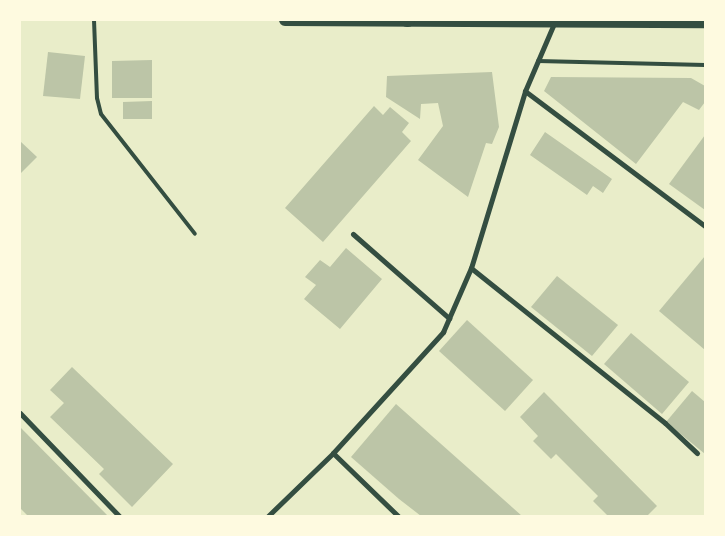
<!DOCTYPE html>
<html>
<head>
<meta charset="utf-8">
<style>
  body { margin:0 }
  #map { position:relative; width:725px; height:536px; overflow:hidden; background:#e9edc9; font-family:Arial,sans-serif }
  div>[style] { position:absolute }
  [style*='--x'] { left:calc(var(--x)*1px); top:calc(var(--y)*1px); width:calc(var(--w)*1px); rotate:calc(var(--a)*1deg) }
  .building>* { inset:0; background:#bcc5a7 }
  .service>* { height:4px; margin:-2px; padding:0 2px; transform-origin:2px; border-radius:2px; background:#344e41 }
  .minor>* { height:5px; margin:-2.5px; padding:0 2.5px; transform-origin:2.5px; border-radius:2.5px; background:#344e41 }
  .primary>* { height:12px; margin:-6px; padding:0 6px; transform-origin:6px; border-radius:6px; background:#344e41 }
  .trunk>* { height:14px; margin:-7px; padding:0 7px; transform-origin:7px; border-radius:7px; background:#344e41 }
  span { translate:-50% -50%; white-space:nowrap; text-align:center; line-height:1.15; -webkit-text-stroke:4px #fefae0; paint-order:stroke }
  .frame { position:absolute; inset:0; border:21px solid #fefae0; pointer-events:none }
</style>
</head>
<body>
<div id="map">
  <div class="building">
    <div style="clip-path:polygon(48px 52px,85px 56px,80px 99px,43px 96px)"></div>
    <div style="clip-path:polygon(152px 60px,152px 98px,112px 98px,112px 61px)"></div>
    <div style="clip-path:polygon(492px 72px,499px 127px,492px 144px,486px 143px,468px 197px,418px 160px,443px 126px,438px 103px,421px 104px,420px 119px,386px 97px,387px 76px)"></div>
    <div style="clip-path:polygon(551px 77px,691px 78px,705px 86px,705px 102px,699px 110px,683px 102px,636px 164px,544px 91px)"></div>
    <div style="clip-path:polygon(152px 101px,152px 119px,123px 119px,123px 102px)"></div>
    <div style="clip-path:polygon(374px 106px,383px 115px,390px 107px,409px 123px,402px 132px,411px 141px,323px 242px,285px 208px)"></div>
    <div style="clip-path:polygon(545px 132px,612px 179px,603px 193px,593px 186px,587px 195px,530px 155px)"></div>
    <div style="clip-path:polygon(705px 135px,705px 210px,669px 184px)"></div>
    <div style="clip-path:polygon(20px 141px,37px 157px,20px 174px)"></div>
    <div style="clip-path:polygon(346px 248px,382px 279px,340px 329px,304px 299px,316px 285px,305px 277px,320px 260px,330px 267px)"></div>
    <div style="clip-path:polygon(705px 256px,705px 350px,659px 311px)"></div>
    <div style="clip-path:polygon(557px 276px,618px 325px,592px 356px,531px 307px)"></div>
    <div style="clip-path:polygon(467px 320px,533px 380px,505px 411px,439px 351px)"></div>
    <div style="clip-path:polygon(631px 333px,689px 382px,662px 414px,604px 364px)"></div>
    <div style="clip-path:polygon(72px 367px,173px 464px,132px 507px,99px 474px,104px 469px,50px 417px,64px 403px,50px 390px)"></div>
    <div style="clip-path:polygon(692px 391px,705px 402px,705px 454px,666px 422px)"></div>
    <div style="clip-path:polygon(544px 392px,657px 506px,647px 516px,608px 516px,593px 501px,598px 496px,556px 454px,551px 459px,533px 441px,538px 436px,520px 417px)"></div>
    <div style="clip-path:polygon(396px 404px,522px 516px,421px 516px,399px 499px,351px 457px)"></div>
    <div style="clip-path:polygon(20px 427px,108px 516px,28px 516px,20px 508px)"></div>
  </div>
  <div class="service">
    <div style="--x:94;--y:20;--w:78;--a:87.8"></div>
    <div style="--x:97;--y:98;--w:16;--a:76"></div>
    <div style="--x:101;--y:114;--w:152;--a:51.9"></div>
    <div style="--x:538;--y:61;--w:167;--a:1.4"></div>
  </div>
  <div class="minor">
    <div style="--x:525;--y:91;--w:225;--a:36.9"></div>
    <div style="--x:353;--y:234;--w:128;--a:41.2"></div>
    <div style="--x:471;--y:268;--w:248;--a:38.6"></div>
    <div style="--x:665;--y:423;--w:44;--a:43.2"></div>
    <div style="--x:20;--y:413;--w:143;--a:46.1"></div>
    <div style="--x:333;--y:453;--w:91;--a:44.1"></div>
    <div style="--x:268;--y:516;--w:91;--a:-44.1"></div>
    <div style="--x:333;--y:453;--w:164;--a:-47.7"></div>
    <div style="--x:443;--y:332;--w:70;--a:-66.4"></div>
    <div style="--x:471;--y:268;--w:185;--a:-73"></div>
    <div style="--x:525;--y:91;--w:76;--a:-66.8"></div>
  </div>
  <div class="primary">
    <div style="--x:285;--y:20;--w:420;--a:0.3"></div>
  </div>
  <div class="trunk">
    <div style="--x:407;--y:20;--w:1;--a:0"></div>
  </div>
  <div class="frame"></div>
</div>
</body>
</html>
